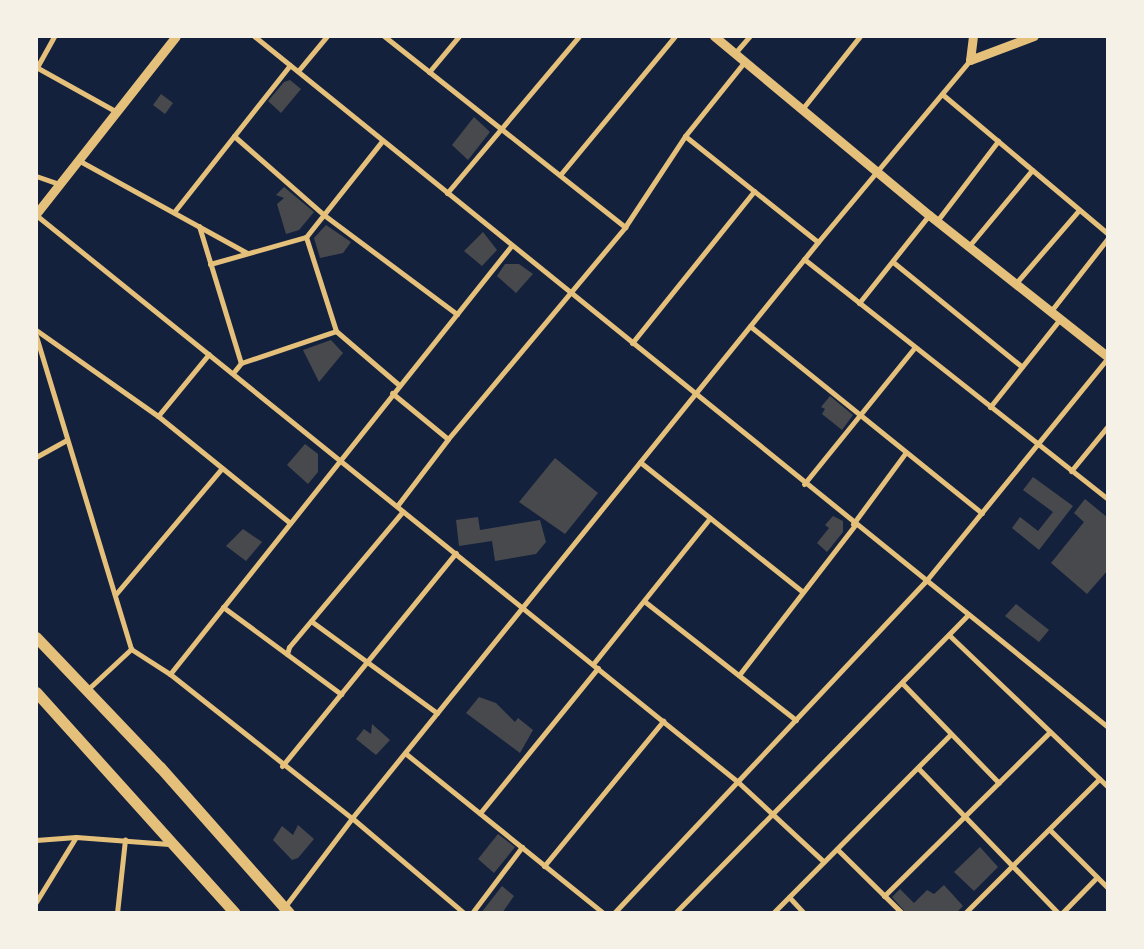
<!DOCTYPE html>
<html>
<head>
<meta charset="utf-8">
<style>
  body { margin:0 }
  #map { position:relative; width:1144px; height:949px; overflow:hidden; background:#14213d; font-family:Raleway,sans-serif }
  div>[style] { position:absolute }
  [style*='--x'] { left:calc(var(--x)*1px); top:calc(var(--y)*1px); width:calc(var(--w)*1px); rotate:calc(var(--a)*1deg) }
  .building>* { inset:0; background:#48494c }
  .minor>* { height:5px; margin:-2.5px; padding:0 2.5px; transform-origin:2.5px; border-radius:2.5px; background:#e5c07b }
  .tertiary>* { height:9px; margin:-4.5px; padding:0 4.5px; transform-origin:4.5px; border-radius:4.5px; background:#e5c07b }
  .primary>* { height:11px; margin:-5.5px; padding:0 5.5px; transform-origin:5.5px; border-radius:5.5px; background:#e5c07b }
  span { translate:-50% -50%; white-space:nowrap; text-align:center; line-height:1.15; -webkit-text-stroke:5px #f6f1e7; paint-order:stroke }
  .frame { position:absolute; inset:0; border:38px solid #f6f1e7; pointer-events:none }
</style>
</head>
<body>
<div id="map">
  <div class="building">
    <div style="clip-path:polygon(290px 80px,301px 89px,281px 113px,268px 101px,284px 82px)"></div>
    <div style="clip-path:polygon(161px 94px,173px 103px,165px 114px,153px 105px)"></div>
    <div style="clip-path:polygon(474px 117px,490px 132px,468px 160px,452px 145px)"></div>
    <div style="clip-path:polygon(284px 187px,314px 212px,299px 230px,286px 234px,277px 204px,284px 198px,276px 195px)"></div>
    <div style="clip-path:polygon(326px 225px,351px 242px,343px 253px,320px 258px,314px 238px)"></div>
    <div style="clip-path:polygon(483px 232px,497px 250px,482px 266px,464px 251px)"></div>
    <div style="clip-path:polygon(505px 264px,519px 264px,533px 274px,516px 293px,497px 276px)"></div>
    <div style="clip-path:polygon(331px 340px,343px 353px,319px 382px,303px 350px)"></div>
    <div style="clip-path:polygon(830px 396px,853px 415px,842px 430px,822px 414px,825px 409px,821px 407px)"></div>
    <div style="clip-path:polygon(305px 444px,318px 454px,318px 472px,308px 484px,287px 465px)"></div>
    <div style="clip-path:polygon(555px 458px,598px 493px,565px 534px,519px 502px)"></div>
    <div style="clip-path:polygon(1033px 477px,1073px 506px,1039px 550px,1012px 528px,1020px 517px,1038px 531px,1053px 512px,1023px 490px)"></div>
    <div style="clip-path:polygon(1085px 499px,1108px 518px,1108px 570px,1087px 594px,1051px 563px,1084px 522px,1074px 513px)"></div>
    <div style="clip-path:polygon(833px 516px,843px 521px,843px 532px,827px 552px,817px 543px,829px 528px,825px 525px)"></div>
    <div style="clip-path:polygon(478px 517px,480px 530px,540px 520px,546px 542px,536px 554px,495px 561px,492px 541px,459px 546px,456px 520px)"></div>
    <div style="clip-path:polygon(243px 529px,262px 542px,246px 561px,226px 546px)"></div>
    <div style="clip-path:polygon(1016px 604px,1049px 630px,1039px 642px,1005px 616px)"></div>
    <div style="clip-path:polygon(479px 697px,496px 703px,515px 722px,518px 718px,533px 730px,520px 753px,466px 713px)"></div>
    <div style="clip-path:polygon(372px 724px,390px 740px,376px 755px,356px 739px,364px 729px,371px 734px)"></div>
    <div style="clip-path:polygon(298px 825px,314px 839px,298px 858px,292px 860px,273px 840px,282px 826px,293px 835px)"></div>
    <div style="clip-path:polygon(498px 834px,515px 847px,494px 873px,478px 859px)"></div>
    <div style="clip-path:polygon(980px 847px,998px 867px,974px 891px,954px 872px)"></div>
    <div style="clip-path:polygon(944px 885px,963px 906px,956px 913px,906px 913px,892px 897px,900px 889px,914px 903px,927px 890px,934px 894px)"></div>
    <div style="clip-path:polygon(502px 886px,514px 896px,502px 913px,481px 913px)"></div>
  </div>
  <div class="minor">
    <div style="--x:254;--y:36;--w:1099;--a:38.98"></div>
    <div style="--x:384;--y:36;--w:308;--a:38.4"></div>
    <div style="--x:735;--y:53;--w:23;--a:-49"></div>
    <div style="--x:36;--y:67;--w:90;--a:29.1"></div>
    <div style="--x:36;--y:69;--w:38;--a:-61"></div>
    <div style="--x:298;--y:71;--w:45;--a:-50.4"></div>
    <div style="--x:429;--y:72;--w:47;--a:-50.2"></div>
    <div style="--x:942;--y:94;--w:217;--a:40.1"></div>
    <div style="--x:803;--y:108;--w:92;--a:-51.6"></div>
    <div style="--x:234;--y:136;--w:120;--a:41.3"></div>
    <div style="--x:324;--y:215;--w:166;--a:36.7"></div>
    <div style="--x:685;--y:136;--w:170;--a:38.6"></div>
    <div style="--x:78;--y:160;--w:193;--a:28.8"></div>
    <div style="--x:560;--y:175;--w:180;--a:-50.4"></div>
    <div style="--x:36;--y:176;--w:24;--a:19"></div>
    <div style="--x:447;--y:193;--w:205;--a:-49.9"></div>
    <div style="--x:174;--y:212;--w:187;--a:-51.7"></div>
    <div style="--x:36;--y:215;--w:902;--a:38.93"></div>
    <div style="--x:738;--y:782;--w:117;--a:42.9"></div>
    <div style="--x:937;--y:221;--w:101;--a:-52.7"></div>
    <div style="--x:199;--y:226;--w:143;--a:73"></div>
    <div style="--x:306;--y:237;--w:99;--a:72.3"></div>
    <div style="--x:336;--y:331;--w:83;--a:40.6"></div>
    <div style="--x:969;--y:246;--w:99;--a:-50.3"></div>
    <div style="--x:804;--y:259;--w:387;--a:38.3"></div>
    <div style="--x:893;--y:262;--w:166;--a:39.1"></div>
    <div style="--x:210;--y:264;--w:100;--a:-15.7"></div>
    <div style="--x:306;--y:237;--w:122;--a:-51.6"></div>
    <div style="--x:1016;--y:283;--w:96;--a:-49.2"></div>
    <div style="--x:859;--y:303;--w:112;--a:-51.5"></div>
    <div style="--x:1051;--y:311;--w:93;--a:-52"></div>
    <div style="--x:750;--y:326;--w:298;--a:38.9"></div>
    <div style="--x:36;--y:330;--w:149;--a:35.2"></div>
    <div style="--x:158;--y:416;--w:170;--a:39"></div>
    <div style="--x:36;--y:336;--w:327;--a:73.1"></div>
    <div style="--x:632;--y:343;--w:195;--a:-51.2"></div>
    <div style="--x:233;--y:373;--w:13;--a:-51"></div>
    <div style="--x:241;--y:363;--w:100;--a:-18.6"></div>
    <div style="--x:392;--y:393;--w:72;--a:39.4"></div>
    <div style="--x:990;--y:407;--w:112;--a:-51.5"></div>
    <div style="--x:158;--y:416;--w:80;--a:-50.6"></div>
    <div style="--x:36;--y:457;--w:35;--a:-29"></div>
    <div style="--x:640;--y:462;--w:208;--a:38.6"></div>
    <div style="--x:1071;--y:471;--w:58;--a:-50.6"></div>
    <div style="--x:804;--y:484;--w:176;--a:-51"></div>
    <div style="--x:397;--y:506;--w:84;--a:-52.7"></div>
    <div style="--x:448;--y:439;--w:276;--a:-50.1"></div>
    <div style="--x:625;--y:227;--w:109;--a:-56.6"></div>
    <div style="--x:685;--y:136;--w:96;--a:-51.3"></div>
    <div style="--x:853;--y:524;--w:89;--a:-53.6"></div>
    <div style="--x:115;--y:595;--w:166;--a:-49.9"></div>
    <div style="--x:644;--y:601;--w:193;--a:38.1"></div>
    <div style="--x:223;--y:607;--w:147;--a:36.4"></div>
    <div style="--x:311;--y:621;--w:156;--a:36.1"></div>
    <div style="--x:949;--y:635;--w:220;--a:43.7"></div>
    <div style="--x:131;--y:649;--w:46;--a:32.7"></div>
    <div style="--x:170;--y:674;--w:232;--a:38.4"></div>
    <div style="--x:352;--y:818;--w:147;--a:40.3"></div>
    <div style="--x:287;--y:654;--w:7;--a:-74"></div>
    <div style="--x:289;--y:647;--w:177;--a:-50"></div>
    <div style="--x:593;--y:664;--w:187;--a:-51.3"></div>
    <div style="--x:170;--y:674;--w:547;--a:-51.45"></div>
    <div style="--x:739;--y:675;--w:190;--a:-52.3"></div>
    <div style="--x:902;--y:683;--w:139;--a:45.9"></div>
    <div style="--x:86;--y:691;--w:62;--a:-43"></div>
    <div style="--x:405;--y:753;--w:255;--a:38.9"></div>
    <div style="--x:282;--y:766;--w:275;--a:-50.8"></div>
    <div style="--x:918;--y:768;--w:202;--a:46"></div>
    <div style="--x:480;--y:813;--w:187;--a:-50.9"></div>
    <div style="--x:1050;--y:830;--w:82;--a:45"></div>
    <div style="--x:36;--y:840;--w:40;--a:-4.3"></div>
    <div style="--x:76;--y:837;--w:93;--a:4.3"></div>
    <div style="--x:837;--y:849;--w:91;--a:44.6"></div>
    <div style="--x:544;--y:866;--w:188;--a:-50.6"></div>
    <div style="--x:884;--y:896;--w:233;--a:-44.7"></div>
    <div style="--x:789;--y:897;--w:22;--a:47"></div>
    <div style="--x:36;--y:902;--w:76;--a:-58.4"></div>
    <div style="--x:117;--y:913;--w:74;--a:-83.8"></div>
    <div style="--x:280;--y:913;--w:119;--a:-52.8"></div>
    <div style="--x:352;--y:818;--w:741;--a:-51.03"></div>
    <div style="--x:818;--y:242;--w:237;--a:-50.1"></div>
    <div style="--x:472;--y:913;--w:83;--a:-52.9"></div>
    <div style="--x:614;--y:913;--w:454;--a:-46.8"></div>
    <div style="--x:925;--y:582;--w:289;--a:-50.8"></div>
    <div style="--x:675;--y:913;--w:418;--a:-45.5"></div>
    <div style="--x:773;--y:913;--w:252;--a:-45.2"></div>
    <div style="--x:965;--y:913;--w:190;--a:-45"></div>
    <div style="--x:1062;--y:913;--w:50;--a:-45.8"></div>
  </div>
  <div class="tertiary">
    <div style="--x:714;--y:36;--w:280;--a:39.8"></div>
    <div style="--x:929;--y:215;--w:228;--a:38.4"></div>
    <div style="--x:973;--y:36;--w:24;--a:97"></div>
    <div style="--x:970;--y:60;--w:68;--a:-20.6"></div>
    <div style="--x:36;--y:214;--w:226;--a:-51.8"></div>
  </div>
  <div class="primary">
    <div style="--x:36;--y:637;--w:180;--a:46.4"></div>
    <div style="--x:160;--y:767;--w:195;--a:48.5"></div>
    <div style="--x:36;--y:692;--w:297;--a:48"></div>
  </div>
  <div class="frame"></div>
</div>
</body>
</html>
